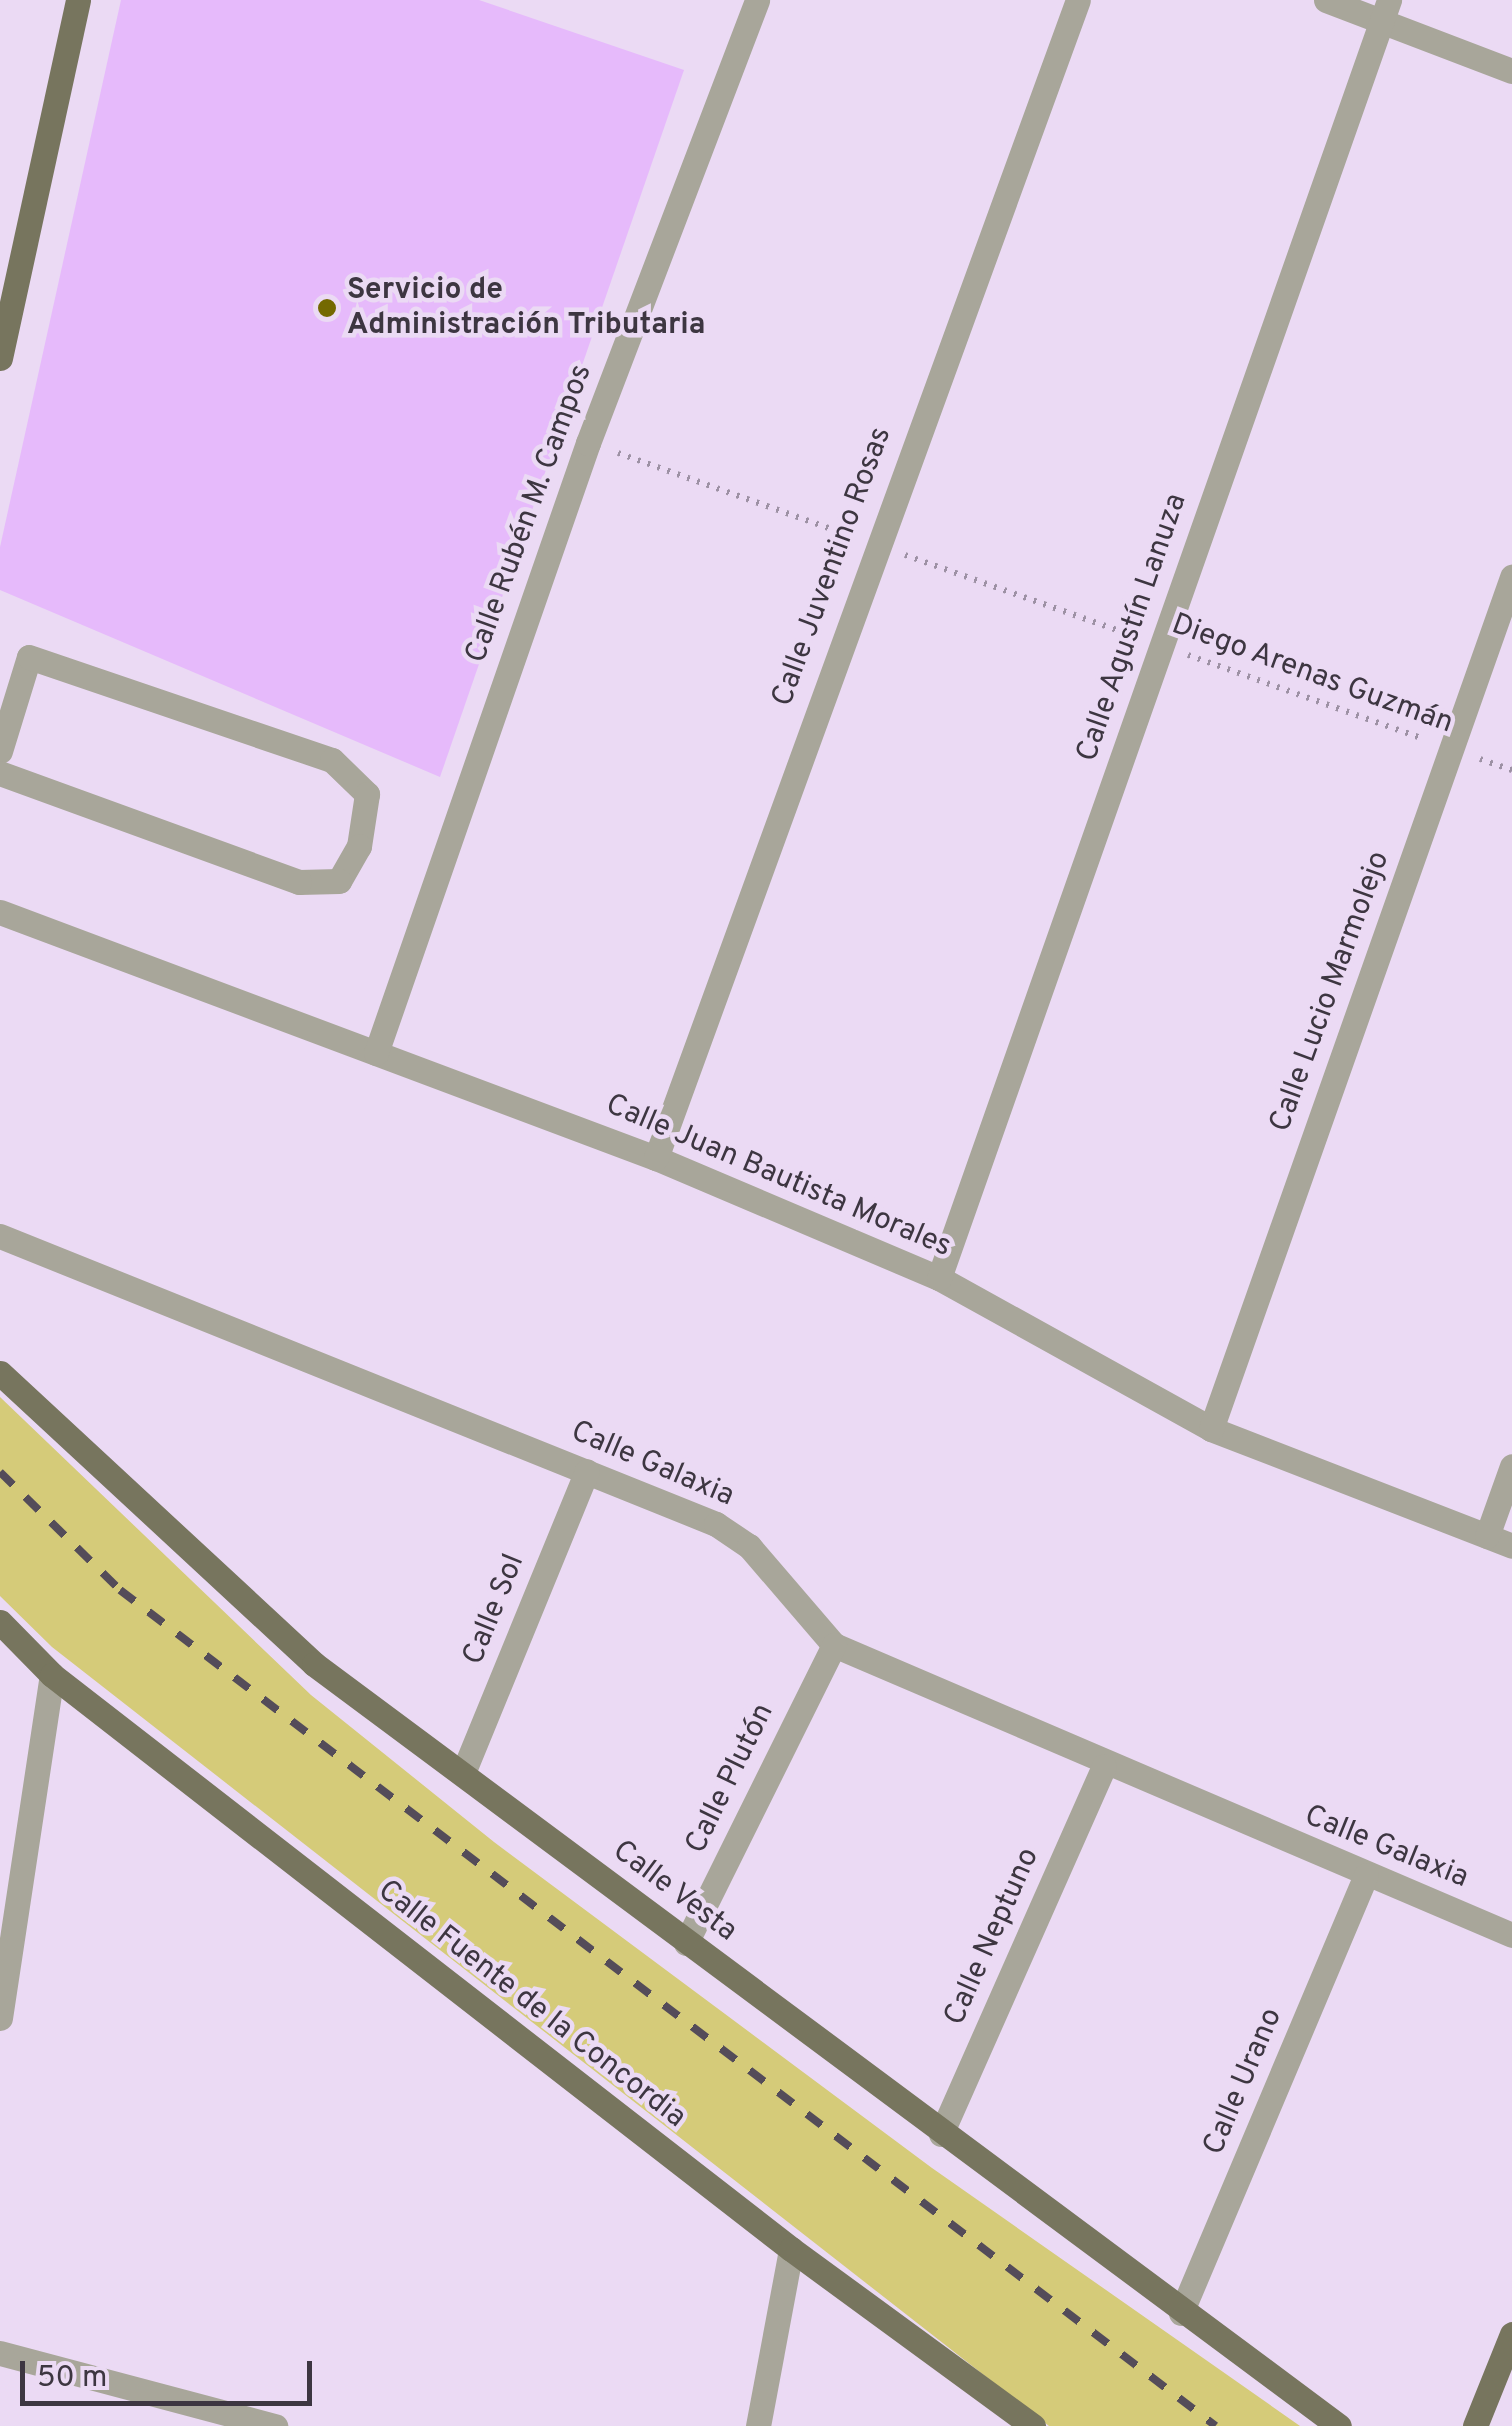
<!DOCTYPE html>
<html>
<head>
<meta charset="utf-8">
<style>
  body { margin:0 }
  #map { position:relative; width:1512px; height:2426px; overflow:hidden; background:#ebdaf4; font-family:Overpass,sans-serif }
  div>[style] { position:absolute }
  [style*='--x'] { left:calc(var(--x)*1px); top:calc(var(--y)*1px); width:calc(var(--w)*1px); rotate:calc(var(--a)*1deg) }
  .green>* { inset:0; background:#d5cb79 }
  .building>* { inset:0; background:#e6bafb }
  .path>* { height:6px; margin-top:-3px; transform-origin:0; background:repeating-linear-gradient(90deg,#9d91a4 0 2.5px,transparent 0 10.5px) }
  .minor>* { height:25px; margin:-12.5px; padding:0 12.5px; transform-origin:12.5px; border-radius:12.5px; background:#a8a69a }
  .major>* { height:25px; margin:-12.5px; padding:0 12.5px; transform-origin:12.5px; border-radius:12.5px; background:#77755e }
  .rail>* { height:8px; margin-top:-4px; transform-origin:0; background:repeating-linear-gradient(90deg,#544c59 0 18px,transparent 0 36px) }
  .dots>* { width:28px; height:28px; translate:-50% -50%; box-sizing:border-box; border:5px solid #ebdaf4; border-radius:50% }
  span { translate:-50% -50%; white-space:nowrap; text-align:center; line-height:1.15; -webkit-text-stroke:9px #ebdaf4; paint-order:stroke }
  .poi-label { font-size:30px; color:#3d3641; font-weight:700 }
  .left { translate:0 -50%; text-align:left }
  .street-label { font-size:30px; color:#3d3641 }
  .scale { position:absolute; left:20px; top:2361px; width:292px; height:45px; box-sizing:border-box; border:5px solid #3d3641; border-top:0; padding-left:12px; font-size:30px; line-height:35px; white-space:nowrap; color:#3d3641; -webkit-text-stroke:8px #ebdaf4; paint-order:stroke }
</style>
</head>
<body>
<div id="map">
  <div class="green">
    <div style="clip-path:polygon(0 1397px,311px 1695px,494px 1842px,932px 2168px,1300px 2426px,1049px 2426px,52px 1647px,0 1596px)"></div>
  </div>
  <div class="building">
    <div style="clip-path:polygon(121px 0,479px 0,684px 70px,440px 777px,0 590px,0 547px)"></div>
  </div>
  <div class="path">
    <div style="--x:618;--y:453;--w:247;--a:19.6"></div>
    <div style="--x:905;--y:555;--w:243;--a:19.5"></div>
    <div style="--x:1188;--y:655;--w:247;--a:19.6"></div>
    <div style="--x:1480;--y:759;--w:34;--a:19"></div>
  </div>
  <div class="minor">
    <div style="--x:1326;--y:0;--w:199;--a:20.9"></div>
    <div style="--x:0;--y:751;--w:98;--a:-72.9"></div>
    <div style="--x:29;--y:657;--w:320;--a:18.8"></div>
    <div style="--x:332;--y:760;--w:49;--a:44.2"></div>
    <div style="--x:367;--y:794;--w:53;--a:98.7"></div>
    <div style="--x:359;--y:846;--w:40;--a:119.7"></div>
    <div style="--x:339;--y:881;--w:40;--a:178.6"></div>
    <div style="--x:299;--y:882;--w:318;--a:-160"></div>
    <div style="--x:0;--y:912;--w:701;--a:20.56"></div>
    <div style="--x:656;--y:1158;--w:307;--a:23"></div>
    <div style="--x:939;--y:1278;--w:311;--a:29"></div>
    <div style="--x:1211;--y:1429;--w:323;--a:21.2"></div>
    <div style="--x:376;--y:1053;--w:646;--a:-70.84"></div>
    <div style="--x:588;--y:443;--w:474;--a:-69.1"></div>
    <div style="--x:656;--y:1158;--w:1232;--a:-69.98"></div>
    <div style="--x:0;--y:1236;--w:772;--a:21.91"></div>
    <div style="--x:716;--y:1524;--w:40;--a:34"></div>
    <div style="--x:749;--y:1546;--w:130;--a:49.4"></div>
    <div style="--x:834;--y:1645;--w:737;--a:23.16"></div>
    <div style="--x:939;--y:1278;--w:1355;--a:-70.6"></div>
    <div style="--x:1211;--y:1429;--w:904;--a:-70.54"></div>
    <div style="--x:1487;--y:1536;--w:74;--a:-70.3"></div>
    <div style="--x:463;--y:1773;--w:326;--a:-67.7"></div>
    <div style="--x:686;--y:1943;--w:333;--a:-63.6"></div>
    <div style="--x:0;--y:2018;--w:347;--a:-81.4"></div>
    <div style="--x:941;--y:2134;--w:402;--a:-66.1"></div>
    <div style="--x:1181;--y:2313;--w:475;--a:-67.1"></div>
    <div style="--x:0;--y:2353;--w:285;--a:14.9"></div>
    <div style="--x:758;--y:2426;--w:180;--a:-79.4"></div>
  </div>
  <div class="major">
    <div style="--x:0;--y:358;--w:366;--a:-77.7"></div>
    <div style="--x:0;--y:1373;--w:428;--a:42.8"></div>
    <div style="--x:314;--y:1664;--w:1277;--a:36.63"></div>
    <div style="--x:0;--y:1622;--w:74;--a:45.5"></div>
    <div style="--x:52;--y:1675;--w:936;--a:37.84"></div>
    <div style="--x:791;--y:2249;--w:300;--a:36.2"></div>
    <div style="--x:1475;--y:2426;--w:99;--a:-68.1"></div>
  </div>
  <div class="rail">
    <div style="--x:0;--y:1472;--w:168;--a:44.5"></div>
    <div style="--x:120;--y:1590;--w:1378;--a:37.34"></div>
  </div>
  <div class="dots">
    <div style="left:327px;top:308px;background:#746900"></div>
  </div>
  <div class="poi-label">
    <span class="left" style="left:347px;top:308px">Servicio de<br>Administración Tributaria</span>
  </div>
  <div class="street-label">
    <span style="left:530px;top:514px;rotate:-70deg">Calle Rubén M. Campos</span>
    <span style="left:833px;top:567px;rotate:-70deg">Calle Juventino Rosas</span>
    <span style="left:1133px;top:628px;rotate:-71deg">Calle Agustín Lanuza</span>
    <span style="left:1312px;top:675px;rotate:20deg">Diego Arenas Guzmán</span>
    <span style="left:1331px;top:992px;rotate:-70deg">Calle Lucio Marmolejo</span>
    <span style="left:778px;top:1177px;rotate:23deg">Calle Juan Bautista Morales</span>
    <span style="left:652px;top:1465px;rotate:23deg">Calle Galaxia</span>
    <span style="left:495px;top:1610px;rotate:-68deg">Calle Sol</span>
    <span style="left:731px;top:1779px;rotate:-64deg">Calle Plutón</span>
    <span style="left:1386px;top:1848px;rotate:22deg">Calle Galaxia</span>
    <span style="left:674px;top:1892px;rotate:37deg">Calle Vesta</span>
    <span style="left:993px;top:1937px;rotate:-66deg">Calle Neptuno</span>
    <span style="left:531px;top:2005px;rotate:38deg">Calle Fuente de la Concordia</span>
    <span style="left:1244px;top:2082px;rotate:-67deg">Calle Urano</span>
  </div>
  <div class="scale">50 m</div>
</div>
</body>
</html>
